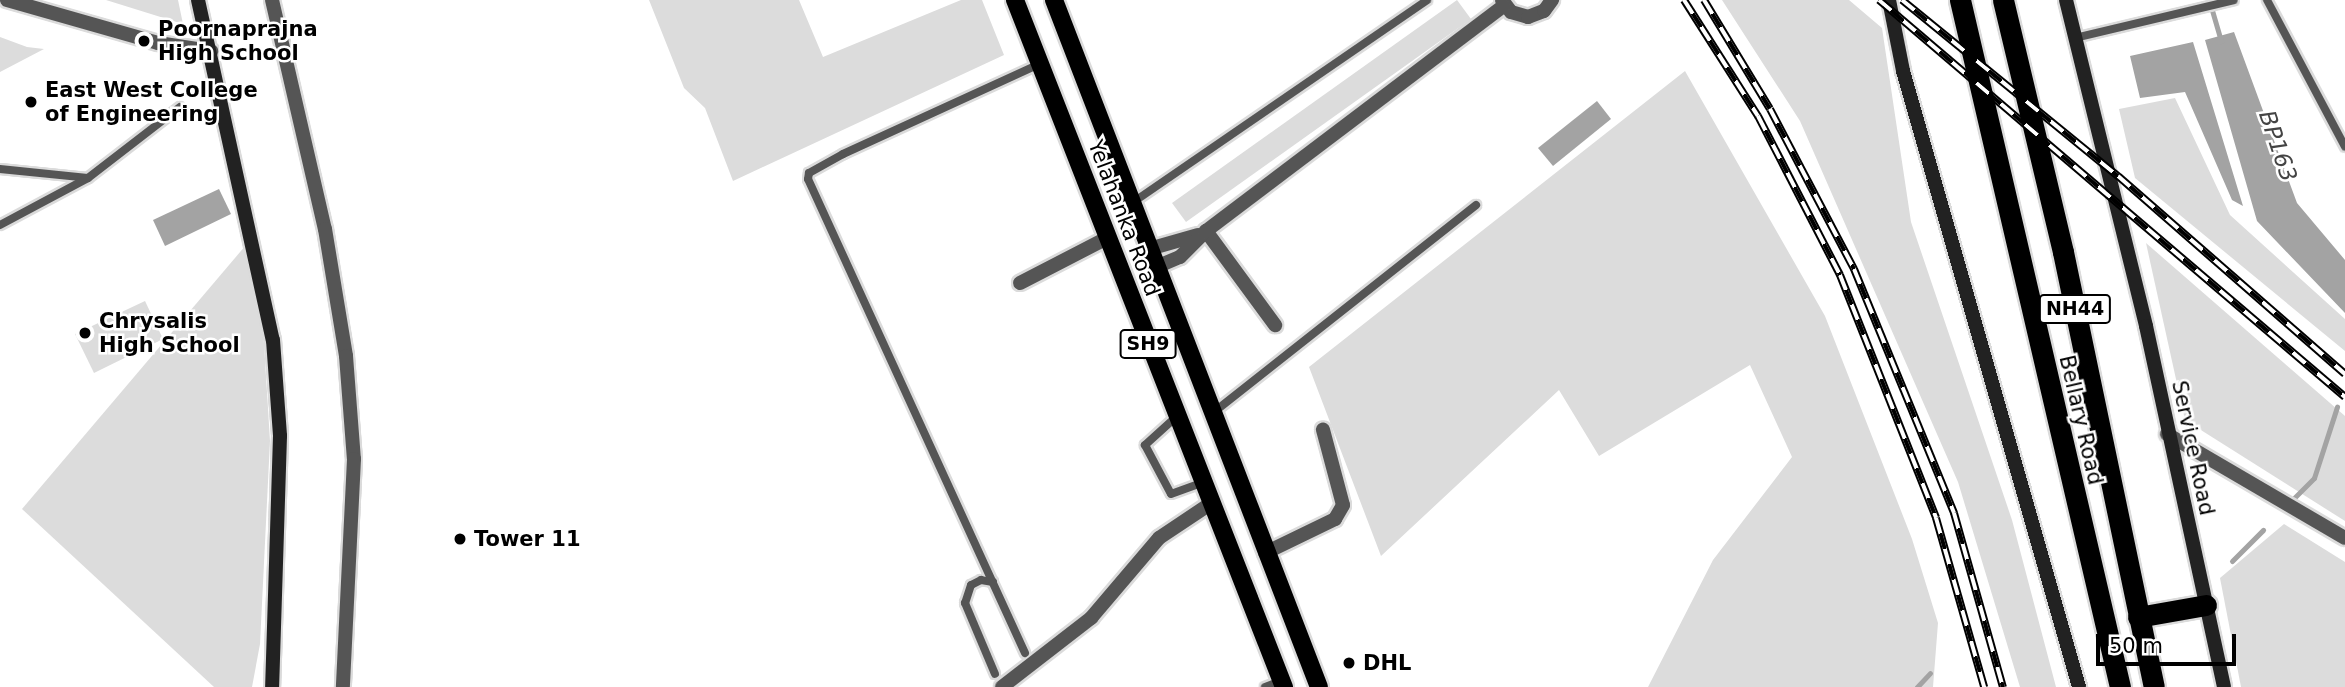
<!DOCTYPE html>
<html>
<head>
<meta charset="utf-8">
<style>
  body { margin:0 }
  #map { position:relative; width:2345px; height:687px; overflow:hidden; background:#fff; font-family:"DejaVu Sans",sans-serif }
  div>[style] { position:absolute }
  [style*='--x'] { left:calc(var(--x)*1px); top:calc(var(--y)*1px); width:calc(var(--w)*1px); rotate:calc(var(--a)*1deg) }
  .green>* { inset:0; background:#dcdcdc }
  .water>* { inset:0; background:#a3a3a3 }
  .stream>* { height:5px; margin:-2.5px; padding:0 2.5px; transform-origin:2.5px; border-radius:2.5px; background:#a3a3a3 }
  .roads { filter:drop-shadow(2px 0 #dbdbdb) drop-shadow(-2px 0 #dbdbdb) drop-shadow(0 2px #dbdbdb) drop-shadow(0 -2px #dbdbdb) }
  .lane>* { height:8px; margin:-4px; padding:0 4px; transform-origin:4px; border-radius:4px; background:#555 }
  .street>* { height:14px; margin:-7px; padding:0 7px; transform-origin:7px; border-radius:7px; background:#555 }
  .secondary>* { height:14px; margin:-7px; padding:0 7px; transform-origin:7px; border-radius:7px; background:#222 }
  .primary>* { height:18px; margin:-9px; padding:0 9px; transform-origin:9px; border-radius:9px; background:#000 }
  .highway>* { height:21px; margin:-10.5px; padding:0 10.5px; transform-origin:10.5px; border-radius:10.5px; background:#000 }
  .rail>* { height:8px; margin-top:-4px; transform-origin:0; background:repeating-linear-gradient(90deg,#fff 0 16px,#000 0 32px); box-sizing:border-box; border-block:2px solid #000 }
  .dots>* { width:19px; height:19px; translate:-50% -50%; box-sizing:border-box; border:4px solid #fff; border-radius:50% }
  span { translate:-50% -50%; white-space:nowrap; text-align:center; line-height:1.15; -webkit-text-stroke:5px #fff; paint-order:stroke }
  .shield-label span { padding:2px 5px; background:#fff; border:2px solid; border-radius:5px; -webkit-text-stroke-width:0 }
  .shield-label { font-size:19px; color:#000; font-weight:700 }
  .poi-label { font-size:21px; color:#000; font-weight:700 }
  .left { translate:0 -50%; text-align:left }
  .street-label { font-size:21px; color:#000 }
  .water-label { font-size:23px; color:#444; font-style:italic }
  .scale { position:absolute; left:2096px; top:634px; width:140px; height:32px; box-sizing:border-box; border:4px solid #000; border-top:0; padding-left:9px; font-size:21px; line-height:24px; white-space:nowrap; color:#000; -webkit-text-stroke:5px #fff; paint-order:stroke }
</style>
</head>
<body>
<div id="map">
  <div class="green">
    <div style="clip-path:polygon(106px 0,178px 0,183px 24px)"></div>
    <div style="clip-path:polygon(649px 0,799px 0,823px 57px,961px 0,982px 0,1004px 55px,733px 181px,705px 108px,684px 88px)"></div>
    <div style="clip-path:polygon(1457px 0,1471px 19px,1186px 222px,1172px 203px)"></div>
    <div style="clip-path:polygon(1722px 0,1849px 0,1882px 28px,1911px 222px,2012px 520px,2056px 687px,2020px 687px,1958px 482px,1800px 121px)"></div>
    <div style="clip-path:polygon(0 37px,27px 47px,44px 49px,0 72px)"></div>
    <div style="clip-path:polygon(1685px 71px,1825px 316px,1912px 539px,1938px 623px,1933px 687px,1648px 687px,1713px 560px,1792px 457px,1750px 365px,1599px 456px,1559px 390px,1381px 556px,1309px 367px)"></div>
    <div style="clip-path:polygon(2175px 98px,2230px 215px,2345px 319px,2345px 351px,2135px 178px,2119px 109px)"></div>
    <div style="clip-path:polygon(2146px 243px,2345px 416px,2345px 521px,2185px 420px)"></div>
    <div style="clip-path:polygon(246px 245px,264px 343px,270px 441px,260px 644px,252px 687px,214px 687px,22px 509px)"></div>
    <div style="clip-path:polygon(145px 301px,163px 339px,94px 373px,75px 334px)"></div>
    <div style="clip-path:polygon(2284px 524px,2345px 562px,2345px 687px,2241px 687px,2220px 578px)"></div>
  </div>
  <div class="water">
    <div style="clip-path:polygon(2234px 32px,2297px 203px,2345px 260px,2345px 313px,2257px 221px,2205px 40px)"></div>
    <div style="clip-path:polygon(2193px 42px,2243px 206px,2232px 200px,2185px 92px,2140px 98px,2130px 56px)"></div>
    <div style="clip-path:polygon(1597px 101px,1611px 119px,1553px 166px,1538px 148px)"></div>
    <div style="clip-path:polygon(219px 189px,231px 214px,165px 246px,153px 220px)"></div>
  </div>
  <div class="stream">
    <div style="--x:2209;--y:0;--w:43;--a:73.7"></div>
    <div style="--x:2289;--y:503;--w:35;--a:-45"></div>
    <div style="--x:2314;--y:478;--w:75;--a:-72.1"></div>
    <div style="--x:2232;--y:561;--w:44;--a:-45"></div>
    <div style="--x:1917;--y:687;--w:19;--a:-47"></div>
  </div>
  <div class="roads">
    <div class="lane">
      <div style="--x:2267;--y:0;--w:166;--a:62"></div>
      <div style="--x:2075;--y:38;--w:163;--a:-13.4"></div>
      <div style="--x:0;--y:169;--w:88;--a:5.8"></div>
      <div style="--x:1132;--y:203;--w:358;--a:-34.5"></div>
      <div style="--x:0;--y:225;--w:100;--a:-28.1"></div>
      <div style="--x:88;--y:178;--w:116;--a:-37.7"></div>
      <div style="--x:1214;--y:412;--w:334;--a:-38.3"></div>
      <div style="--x:1176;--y:417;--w:42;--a:137.9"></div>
      <div style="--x:1145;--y:445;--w:55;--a:62"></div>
      <div style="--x:1171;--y:494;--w:33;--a:-20"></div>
      <div style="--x:993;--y:582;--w:12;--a:-171"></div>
      <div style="--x:981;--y:580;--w:11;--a:153"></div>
      <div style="--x:971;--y:585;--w:19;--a:108"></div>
      <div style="--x:965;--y:603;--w:77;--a:67.1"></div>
      <div style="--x:1025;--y:653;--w:521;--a:-114.6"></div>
      <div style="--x:808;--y:179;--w:6;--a:-81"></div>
      <div style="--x:809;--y:173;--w:39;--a:-29"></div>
      <div style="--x:843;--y:154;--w:217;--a:-24.6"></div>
      <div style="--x:1265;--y:687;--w:17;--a:-21"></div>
    </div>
    <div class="street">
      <div style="--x:7;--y:0;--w:157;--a:15.9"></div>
      <div style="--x:158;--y:43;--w:54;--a:8.6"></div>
      <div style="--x:272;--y:0;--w:235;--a:77"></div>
      <div style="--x:325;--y:229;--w:129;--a:80.6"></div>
      <div style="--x:346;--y:356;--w:103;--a:85.6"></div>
      <div style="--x:354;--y:459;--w:228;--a:92.8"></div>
      <div style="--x:1502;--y:0;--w:15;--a:53"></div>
      <div style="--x:1511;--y:12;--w:18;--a:16"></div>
      <div style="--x:1528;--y:17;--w:17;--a:-21"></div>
      <div style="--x:1544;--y:11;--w:14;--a:-54"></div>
      <div style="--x:1206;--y:231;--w:117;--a:53.7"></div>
      <div style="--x:1149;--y:249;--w:51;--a:-15.9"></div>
      <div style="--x:1156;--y:267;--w:26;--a:-23"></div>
      <div style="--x:1180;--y:257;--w:37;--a:-45"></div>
      <div style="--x:1206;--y:231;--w:373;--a:-37.1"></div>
      <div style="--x:1020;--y:283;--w:98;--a:-27.3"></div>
      <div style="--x:2167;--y:434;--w:206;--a:30.3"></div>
      <div style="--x:1265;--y:553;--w:78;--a:-25.9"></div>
      <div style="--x:1335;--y:519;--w:16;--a:-60"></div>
      <div style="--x:1343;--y:505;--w:78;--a:-104.9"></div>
      <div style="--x:1002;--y:687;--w:113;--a:-37.8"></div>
      <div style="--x:1091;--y:618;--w:105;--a:-49.6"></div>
      <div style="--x:1159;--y:538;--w:61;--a:-33.7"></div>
    </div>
    <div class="secondary">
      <div style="--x:198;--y:0;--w:348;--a:77.6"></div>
      <div style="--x:273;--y:340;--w:96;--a:85.8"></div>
      <div style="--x:280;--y:436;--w:251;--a:91.8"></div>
      <div style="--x:1889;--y:0;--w:72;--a:78.8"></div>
      <div style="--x:1903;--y:71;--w:641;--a:74.05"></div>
      <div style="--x:2066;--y:0;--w:336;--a:76.2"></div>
      <div style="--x:2146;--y:326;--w:369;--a:77.8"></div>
    </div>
    <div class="primary">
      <div style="--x:1015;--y:0;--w:738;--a:68.62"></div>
      <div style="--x:1054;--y:0;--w:736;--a:68.91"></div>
    </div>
    <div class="highway">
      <div style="--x:1960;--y:0;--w:705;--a:76.89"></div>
      <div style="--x:2003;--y:0;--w:259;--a:76.6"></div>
      <div style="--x:2063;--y:252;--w:444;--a:78.2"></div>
      <div style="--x:2138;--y:617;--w:69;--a:-10"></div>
    </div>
  </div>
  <div class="rail">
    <div style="--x:1684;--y:0;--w:138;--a:57.5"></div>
    <div style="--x:1758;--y:116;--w:179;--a:62.7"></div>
    <div style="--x:1840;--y:275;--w:261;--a:68.4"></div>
    <div style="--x:1936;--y:518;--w:176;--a:74.1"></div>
    <div style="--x:1704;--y:0;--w:127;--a:58.8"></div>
    <div style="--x:1770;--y:109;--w:181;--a:62.3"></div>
    <div style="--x:1854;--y:269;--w:264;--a:67.7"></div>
    <div style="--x:1954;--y:513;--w:181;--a:74.3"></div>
    <div style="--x:1879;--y:0;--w:612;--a:40.43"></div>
    <div style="--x:1902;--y:0;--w:279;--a:39.2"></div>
    <div style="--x:2118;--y:176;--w:301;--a:41.1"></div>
  </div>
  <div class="dots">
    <div style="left:144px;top:41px;background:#000"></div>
    <div style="left:31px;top:102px;background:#000"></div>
    <div style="left:85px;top:333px;background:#000"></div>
    <div style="left:460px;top:539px;background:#000"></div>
    <div style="left:1349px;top:663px;background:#000"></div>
  </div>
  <div class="shield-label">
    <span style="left:2075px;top:309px">NH44</span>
    <span style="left:1148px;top:344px">SH9</span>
  </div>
  <div class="poi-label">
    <span class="left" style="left:158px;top:41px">Poornaprajna<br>High School</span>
    <span class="left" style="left:45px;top:102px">East West College<br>of Engineering</span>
    <span class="left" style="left:99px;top:333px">Chrysalis<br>High School</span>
    <span class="left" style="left:474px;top:539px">Tower 11</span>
    <span class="left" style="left:1363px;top:663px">DHL</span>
  </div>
  <div class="street-label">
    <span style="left:1124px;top:218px;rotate:69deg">Yelahanka Road</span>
    <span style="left:2081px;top:420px;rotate:77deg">Bellary Road</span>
    <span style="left:2193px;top:448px;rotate:78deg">Service Road</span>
  </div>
  <div class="water-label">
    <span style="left:2278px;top:146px;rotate:71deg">BP163</span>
  </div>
  <div class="scale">50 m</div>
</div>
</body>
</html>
